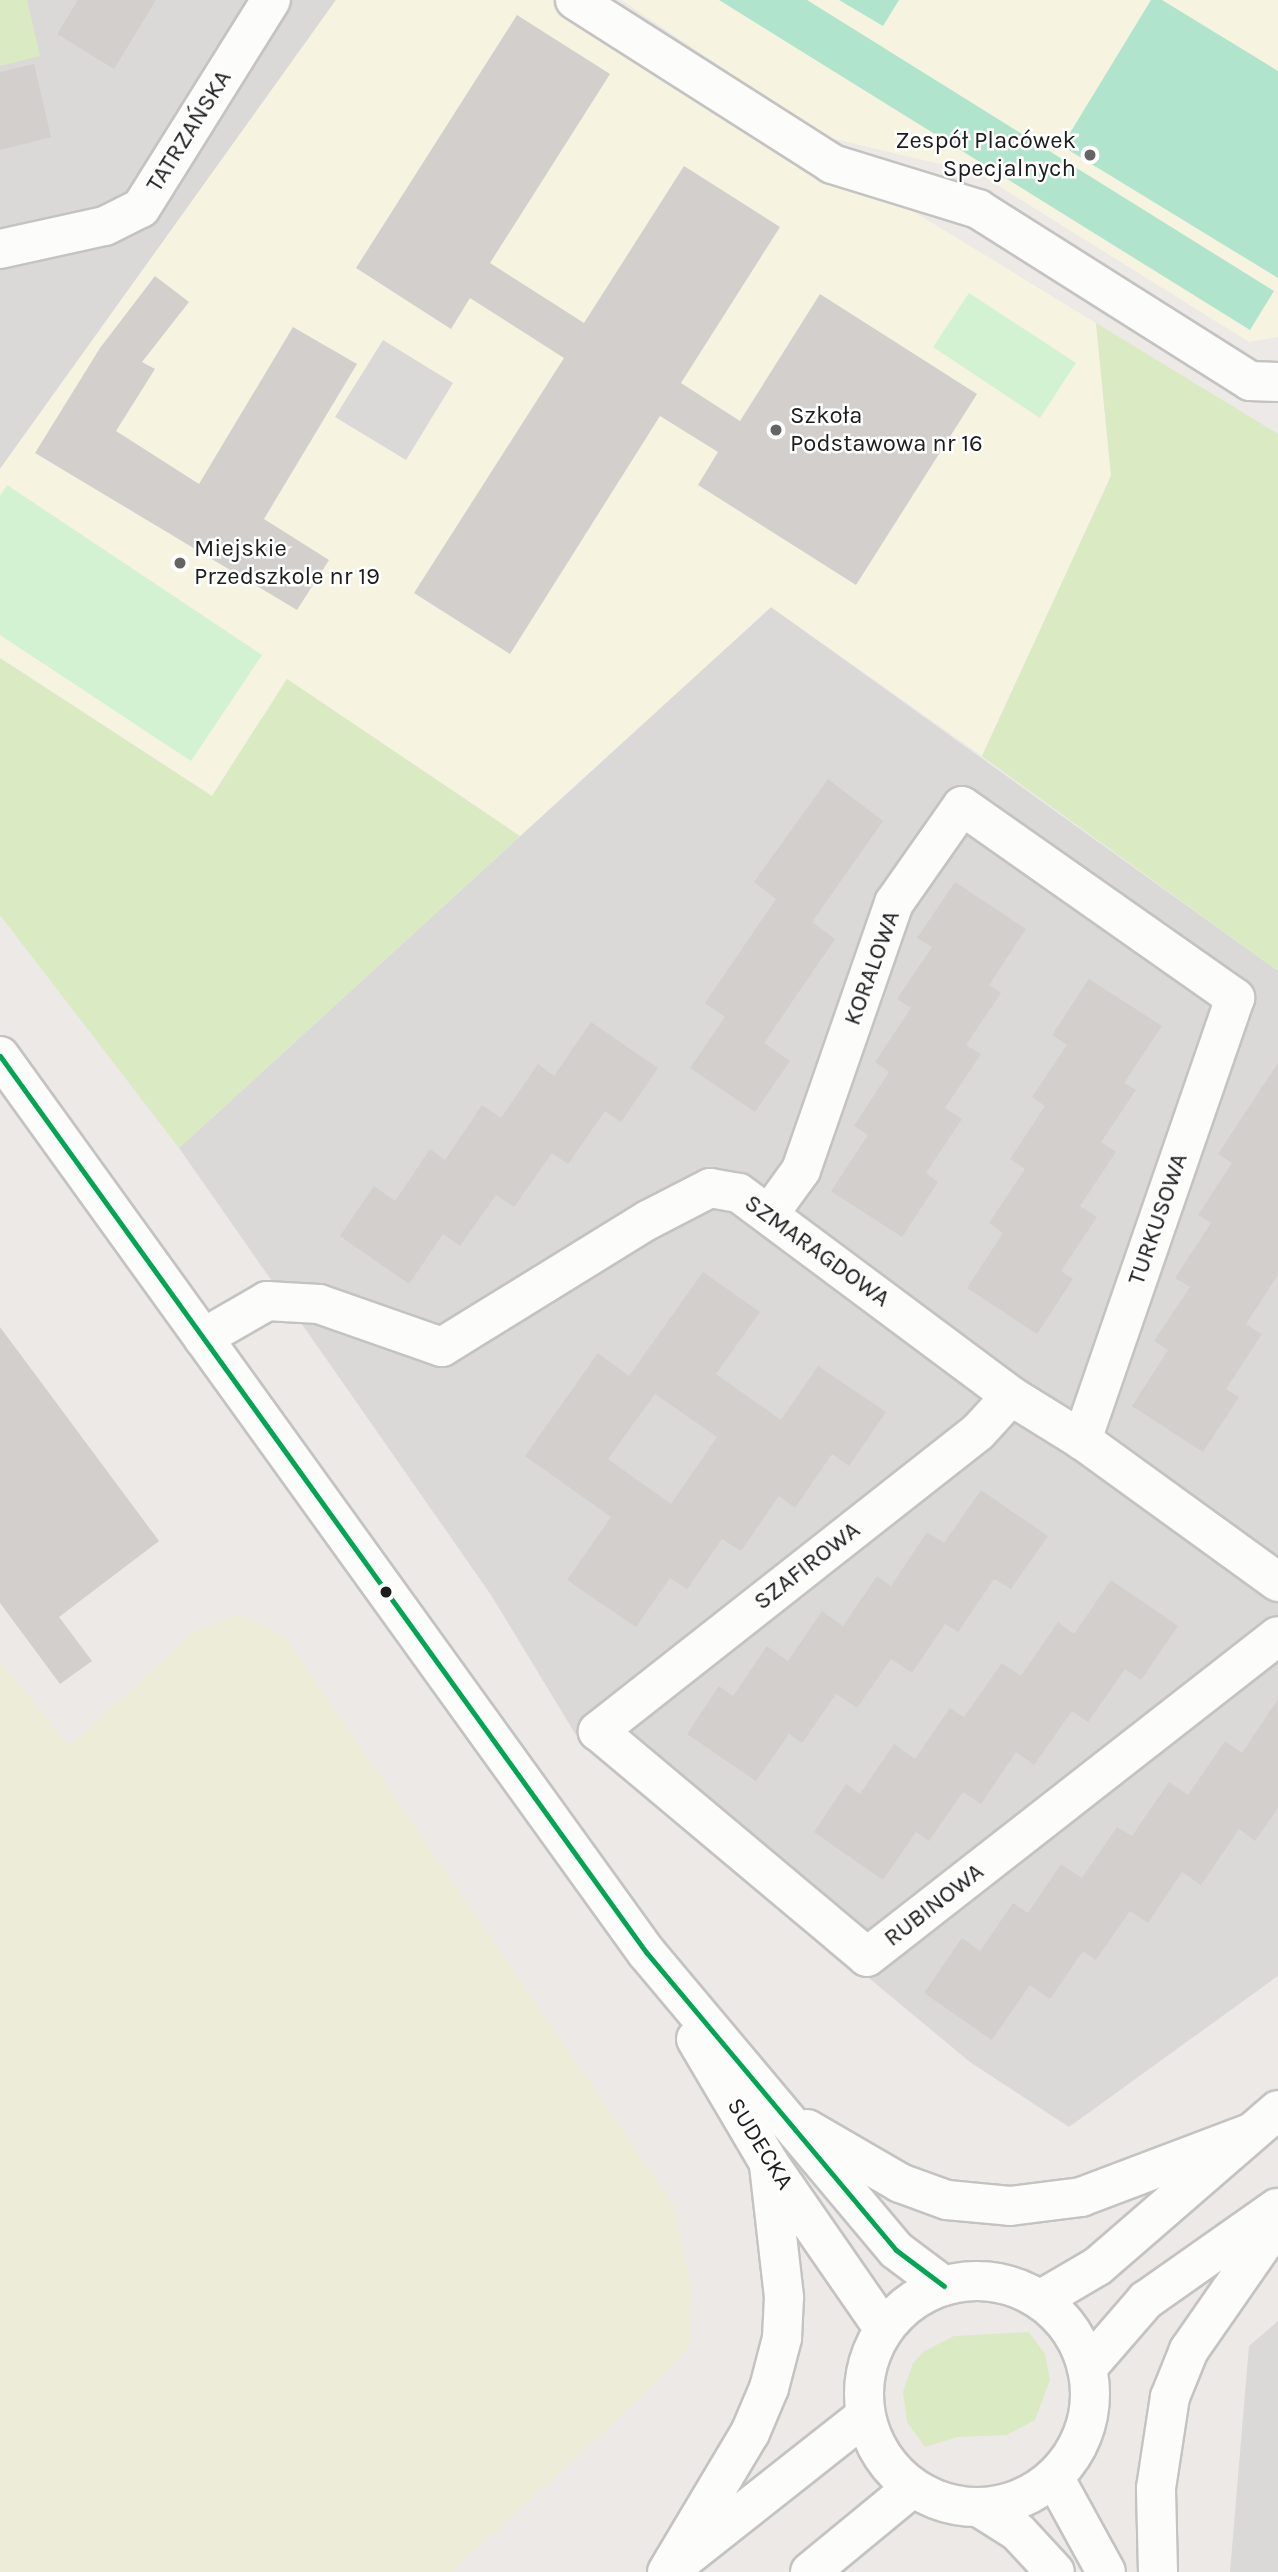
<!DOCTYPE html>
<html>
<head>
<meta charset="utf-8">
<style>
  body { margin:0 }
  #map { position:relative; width:1278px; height:2572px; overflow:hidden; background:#ece9e6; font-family:Karla,sans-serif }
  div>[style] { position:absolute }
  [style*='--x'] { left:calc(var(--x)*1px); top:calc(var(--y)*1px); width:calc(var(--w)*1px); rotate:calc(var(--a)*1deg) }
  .residential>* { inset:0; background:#dbd9d7 }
  .education>* { inset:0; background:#f6f4e0 }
  .farmland>* { inset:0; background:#edecd8 }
  .grass>* { inset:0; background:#daeac3 }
  .park>* { inset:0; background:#d3f2d1 }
  .pitch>* { inset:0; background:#b0e4cc }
  .parking>* { inset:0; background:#dad9d7 }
  .building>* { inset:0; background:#d2cfcd }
  .roads { filter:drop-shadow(2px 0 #c4c3c2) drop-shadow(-2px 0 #c4c3c2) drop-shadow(0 2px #c4c3c2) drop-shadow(0 -2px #c4c3c2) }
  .minor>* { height:38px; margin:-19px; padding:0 19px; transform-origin:19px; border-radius:19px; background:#fcfcfb }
  .minor>.ring { margin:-19px; padding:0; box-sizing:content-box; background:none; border:38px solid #fcfcfb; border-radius:50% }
  .bus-1>* { height:5px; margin:-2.5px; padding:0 2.5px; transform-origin:2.5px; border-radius:2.5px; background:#00a651 }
  .dots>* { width:19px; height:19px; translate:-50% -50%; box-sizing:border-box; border:4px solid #fff; border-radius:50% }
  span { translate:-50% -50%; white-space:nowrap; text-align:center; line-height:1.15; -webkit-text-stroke:5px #fff; paint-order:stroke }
  .street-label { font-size:24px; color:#1d1d1d }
  .poi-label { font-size:24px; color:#1d1d1d }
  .right { translate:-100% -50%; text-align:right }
  .left { translate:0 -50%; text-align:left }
</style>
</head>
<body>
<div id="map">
  <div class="residential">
    <div style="clip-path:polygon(0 0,336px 0,0 469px)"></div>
    <div style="clip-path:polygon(771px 607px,1278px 971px,1278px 1976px,1069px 2127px,970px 2062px,576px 1735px,491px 1595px,179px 1148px)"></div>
    <div style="clip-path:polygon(1278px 2321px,1278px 2572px,1230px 2572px,1249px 2346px)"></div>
  </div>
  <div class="education">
    <div style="clip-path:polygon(336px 0,567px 0,1096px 323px,1111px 476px,982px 756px,771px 607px,520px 836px,287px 679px,212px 796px,0 658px,0 469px)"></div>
    <div style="clip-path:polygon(621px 0,1278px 0,1278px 337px,1249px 342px,978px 173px,826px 137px)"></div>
  </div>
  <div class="farmland">
    <div style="clip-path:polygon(238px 1614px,284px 1635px,674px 2205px,691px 2287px,690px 2344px,664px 2376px,452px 2572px,0 2572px,0 1660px,69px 1746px,191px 1633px)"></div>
  </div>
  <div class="grass">
    <div style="clip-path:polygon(0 0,27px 0,40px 56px,0 66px)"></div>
    <div style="clip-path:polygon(1096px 323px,1278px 434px,1278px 971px,982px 756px,1111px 476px)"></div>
    <div style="clip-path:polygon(0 658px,212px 796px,287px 679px,520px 836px,179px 1148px,0 915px)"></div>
    <div style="clip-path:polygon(1029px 2332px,1045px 2354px,1050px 2380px,1035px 2420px,1007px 2435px,957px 2437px,925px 2447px,907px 2422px,903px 2392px,913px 2363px,923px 2352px,954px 2336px)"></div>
  </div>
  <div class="park">
    <div style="clip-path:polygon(969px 293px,1076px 363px,1040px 418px,933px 347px)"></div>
    <div style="clip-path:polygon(7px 485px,262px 655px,191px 761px,0 635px,0 496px)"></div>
  </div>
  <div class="pitch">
    <div style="clip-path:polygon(719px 0,807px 0,1274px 291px,1250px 330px)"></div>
    <div style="clip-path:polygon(839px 0,899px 0,883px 26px)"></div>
    <div style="clip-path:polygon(1151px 0,1162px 0,1278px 71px,1278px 278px,1062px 146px)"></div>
  </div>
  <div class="parking">
    <div style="clip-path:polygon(383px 340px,453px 383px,406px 460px,335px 417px)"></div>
  </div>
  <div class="building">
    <div style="clip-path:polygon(78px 0,156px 0,114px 69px,57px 34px)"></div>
    <div style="clip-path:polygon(517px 15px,610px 74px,490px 263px,584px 323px,684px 166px,780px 227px,681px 383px,740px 421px,820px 294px,977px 394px,856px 585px,698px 485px,718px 452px,660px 416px,510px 654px,414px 593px,564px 358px,470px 298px,451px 329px,356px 268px)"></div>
    <div style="clip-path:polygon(34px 64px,51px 137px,0 150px,0 72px)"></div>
    <div style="clip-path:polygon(155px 276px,189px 302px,142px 362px,155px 369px,116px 431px,199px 484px,293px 327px,357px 364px,264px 519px,329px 560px,297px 610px,35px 453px,100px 348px)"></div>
    <div style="clip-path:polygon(828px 779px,883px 821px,812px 922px,835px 939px,764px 1043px,790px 1061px,755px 1112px,690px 1068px,725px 1017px,705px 1003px,776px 899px,754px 882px)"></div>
    <div style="clip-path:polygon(955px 882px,1026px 929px,989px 985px,1001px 993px,966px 1045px,981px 1054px,945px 1108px,962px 1119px,926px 1173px,938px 1182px,902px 1237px,831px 1191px,868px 1135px,854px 1126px,889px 1072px,875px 1062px,911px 1008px,897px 999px,932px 947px,917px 938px)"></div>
    <div style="clip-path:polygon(1089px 979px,1162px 1026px,1124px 1083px,1136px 1090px,1101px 1142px,1116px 1152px,1080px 1206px,1097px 1217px,1061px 1271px,1073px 1279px,1037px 1334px,967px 1288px,1003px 1233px,989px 1223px,1025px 1169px,1010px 1159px,1045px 1106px,1032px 1097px,1067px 1045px,1052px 1035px)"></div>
    <div style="clip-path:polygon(591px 1022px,658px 1068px,621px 1122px,605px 1111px,568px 1164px,552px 1153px,514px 1207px,496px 1195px,460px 1246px,443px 1234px,409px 1284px,340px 1236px,374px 1186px,395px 1201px,430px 1149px,445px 1160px,482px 1105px,501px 1118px,538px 1064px,554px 1076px)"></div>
    <div style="clip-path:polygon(1278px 1063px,1278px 1275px,1246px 1324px,1262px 1334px,1226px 1389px,1239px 1397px,1203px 1452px,1132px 1406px,1168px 1350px,1154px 1341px,1190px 1287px,1175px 1278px,1211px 1223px,1198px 1215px,1232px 1163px,1218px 1154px)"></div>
    <div style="clip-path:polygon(evenodd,703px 1272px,760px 1312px,716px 1374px,781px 1420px,818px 1366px,886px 1412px,849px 1466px,832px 1454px,795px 1508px,779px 1496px,741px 1551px,722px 1539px,687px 1589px,670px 1578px,636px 1627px,567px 1580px,611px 1517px,525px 1456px,598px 1353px,629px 1376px,703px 1272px,655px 1394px,717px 1437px,671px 1504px,608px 1459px,655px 1394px)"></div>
    <div style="clip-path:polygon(0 1327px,159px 1541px,59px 1617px,92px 1661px,60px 1684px,0 1603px)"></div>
    <div style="clip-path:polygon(981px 1490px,1048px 1536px,1011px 1589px,994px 1579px,958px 1632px,945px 1624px,912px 1673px,891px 1659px,857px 1708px,836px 1694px,802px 1743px,789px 1734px,756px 1781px,687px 1734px,719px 1686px,733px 1696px,767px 1646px,788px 1661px,822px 1611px,843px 1626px,877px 1576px,891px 1586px,927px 1532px,944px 1543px)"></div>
    <div style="clip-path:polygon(1111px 1580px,1178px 1626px,1141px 1680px,1125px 1669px,1088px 1722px,1072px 1711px,1034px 1765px,1016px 1752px,981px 1804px,963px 1792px,929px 1841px,916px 1832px,883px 1880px,814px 1832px,846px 1784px,860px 1794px,894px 1744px,915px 1759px,950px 1708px,964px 1717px,1002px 1663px,1021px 1676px,1058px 1622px,1074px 1634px)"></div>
    <div style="clip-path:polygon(1278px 1699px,1278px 1808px,1255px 1841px,1239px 1829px,1201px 1885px,1182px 1872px,1148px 1923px,1130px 1911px,1096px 1960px,1083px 1951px,1050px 1999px,1030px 1985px,992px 2040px,924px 1993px,962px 1938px,980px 1951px,1013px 1903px,1028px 1913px,1061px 1864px,1082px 1878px,1117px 1827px,1132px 1836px,1169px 1782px,1188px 1795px,1225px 1741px,1242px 1753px)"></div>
  </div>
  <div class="roads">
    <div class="minor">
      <div style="--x:575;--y:0;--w:305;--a:32.5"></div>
      <div style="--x:832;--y:164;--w:153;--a:17.1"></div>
      <div style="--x:978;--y:209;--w:322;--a:32.3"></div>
      <div style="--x:1250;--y:381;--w:28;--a:2"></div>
      <div style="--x:0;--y:249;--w:107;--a:-12.4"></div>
      <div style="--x:105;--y:226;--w:40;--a:-26.6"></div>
      <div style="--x:141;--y:208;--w:245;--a:-58"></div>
      <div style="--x:0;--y:1056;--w:1105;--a:54.21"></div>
      <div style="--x:646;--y:1952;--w:389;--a:50"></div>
      <div style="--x:896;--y:2250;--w:60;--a:36.9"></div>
      <div style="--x:770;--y:1213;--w:53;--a:-54.2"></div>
      <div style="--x:801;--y:1170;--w:283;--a:-70.8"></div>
      <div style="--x:894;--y:903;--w:118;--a:-55"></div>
      <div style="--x:962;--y:806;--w:334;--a:35.1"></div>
      <div style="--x:1235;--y:998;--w:468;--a:109.1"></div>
      <div style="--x:203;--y:1338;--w:74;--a:-30"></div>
      <div style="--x:267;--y:1301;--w:52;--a:3.3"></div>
      <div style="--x:319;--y:1304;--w:130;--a:19.3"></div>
      <div style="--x:442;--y:1347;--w:242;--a:-31.7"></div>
      <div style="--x:648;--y:1220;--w:70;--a:-27.3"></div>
      <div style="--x:710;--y:1188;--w:29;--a:10"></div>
      <div style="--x:739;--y:1193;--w:339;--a:36.7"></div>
      <div style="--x:1011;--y:1396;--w:84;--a:31.8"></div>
      <div style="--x:1082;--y:1440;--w:242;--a:35.9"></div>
      <div style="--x:1011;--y:1396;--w:49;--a:132.5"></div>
      <div style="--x:978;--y:1432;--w:484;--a:141.8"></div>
      <div style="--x:598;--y:1731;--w:351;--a:40"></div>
      <div style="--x:867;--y:1957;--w:521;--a:-37.99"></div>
      <div style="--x:696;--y:2039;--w:144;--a:59.5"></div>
      <div style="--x:769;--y:2163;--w:202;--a:55.3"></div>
      <div style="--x:807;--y:2129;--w:108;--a:30.1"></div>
      <div style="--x:900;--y:2183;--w:50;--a:19.9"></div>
      <div style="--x:947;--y:2200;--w:63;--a:5.4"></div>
      <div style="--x:1010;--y:2206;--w:72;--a:-7.2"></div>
      <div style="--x:1081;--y:2197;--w:178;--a:-20.7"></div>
      <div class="ring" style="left:864px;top:2281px;width:188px;height:188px"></div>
      <div style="--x:1040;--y:2300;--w:67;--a:-30.4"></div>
      <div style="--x:1098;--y:2266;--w:238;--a:-40.9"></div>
      <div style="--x:1087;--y:2368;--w:90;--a:-49.1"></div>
      <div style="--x:1146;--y:2300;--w:160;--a:-35.1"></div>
      <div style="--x:1054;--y:2477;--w:108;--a:61.3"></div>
      <div style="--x:980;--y:2508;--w:45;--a:32.3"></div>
      <div style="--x:1018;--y:2532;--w:54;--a:47.2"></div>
      <div style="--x:685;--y:2558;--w:229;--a:-38.3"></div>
      <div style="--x:667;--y:2572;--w:162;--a:-59.2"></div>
      <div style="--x:750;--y:2433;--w:49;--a:-67.1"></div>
      <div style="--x:769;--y:2388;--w:52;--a:-75.4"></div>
      <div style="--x:782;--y:2338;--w:41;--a:-87.2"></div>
      <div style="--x:784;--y:2297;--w:132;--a:-96.5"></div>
      <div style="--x:810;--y:2572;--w:132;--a:-39.5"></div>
      <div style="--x:1158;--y:2572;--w:84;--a:-91.4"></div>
      <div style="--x:1156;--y:2488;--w:92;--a:-81.3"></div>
      <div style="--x:1170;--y:2397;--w:51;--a:-68"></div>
      <div style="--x:1189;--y:2350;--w:156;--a:-55.2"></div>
    </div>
  </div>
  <div class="bus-1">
    <div style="--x:0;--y:1056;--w:1105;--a:54.21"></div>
    <div style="--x:646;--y:1952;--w:389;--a:50"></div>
    <div style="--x:896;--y:2250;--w:60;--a:36.9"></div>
  </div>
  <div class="dots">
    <div style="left:1090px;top:155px;background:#656463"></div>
    <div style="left:776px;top:430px;background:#656463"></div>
    <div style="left:180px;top:563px;background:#656463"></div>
    <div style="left:386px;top:1592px;background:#1d1d1d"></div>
  </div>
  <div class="street-label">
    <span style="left:189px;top:131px;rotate:-58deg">TATRZAŃSKA</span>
    <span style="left:872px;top:968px;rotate:-70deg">KORALOWA</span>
    <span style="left:1158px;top:1219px;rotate:-71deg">TURKUSOWA</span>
    <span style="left:817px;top:1251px;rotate:36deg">SZMARAGDOWA</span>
    <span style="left:807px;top:1566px;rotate:-38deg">SZAFIROWA</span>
    <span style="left:934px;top:1905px;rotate:-38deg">RUBINOWA</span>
    <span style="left:760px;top:2144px;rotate:58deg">SUDECKA</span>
  </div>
  <div class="poi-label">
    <span class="right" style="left:1076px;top:155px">Zespół Placówek<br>Specjalnych</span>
    <span class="left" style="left:790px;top:430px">Szkoła<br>Podstawowa nr 16</span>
    <span class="left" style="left:194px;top:563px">Miejskie<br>Przedszkole nr 19</span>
  </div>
</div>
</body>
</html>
